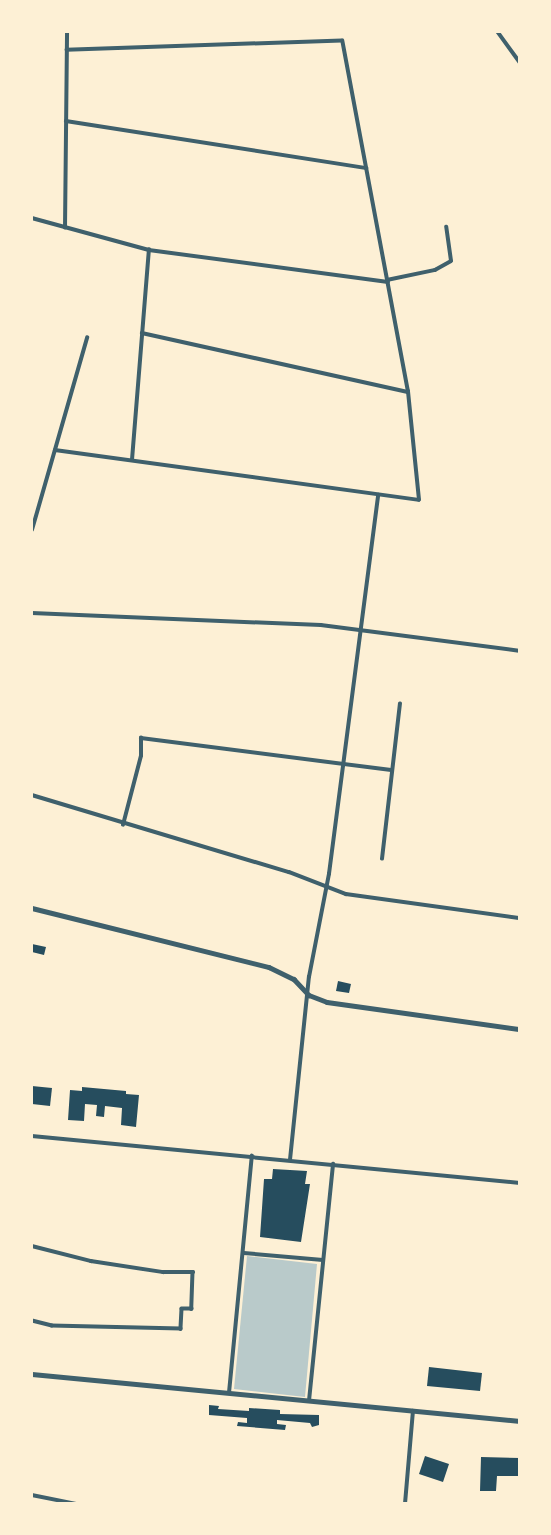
<!DOCTYPE html>
<html>
<head>
<meta charset="utf-8">
<style>
  body { margin:0 }
  #map { position:relative; width:551px; height:1535px; overflow:hidden; background:#fdf0d5; font-family:Overpass,sans-serif }
  div>[style] { position:absolute }
  [style*='--x'] { left:calc(var(--x)*1px); top:calc(var(--y)*1px); width:calc(var(--w)*1px); rotate:calc(var(--a)*1deg) }
  .green>* { inset:0; background:#b9caca }
  .building>* { inset:0; background:#264d5e }
  .minor>* { height:3.5px; margin:-1.75px; padding:0 1.75px; transform-origin:1.75px; border-radius:1.75px; background:#3f606c }
  .tertiary>* { height:4.5px; margin:-2.25px; padding:0 2.25px; transform-origin:2.25px; border-radius:2.25px; background:#3f606c }
  span { translate:-50% -50%; white-space:nowrap; text-align:center; line-height:1.15; -webkit-text-stroke:7px #fdf0d5; paint-order:stroke }
  .frame { position:absolute; inset:0; border:33px solid #fdf0d5; pointer-events:none }
</style>
</head>
<body>
<div id="map">
  <div class="green">
    <div style="clip-path:polygon(247px 1256px,317px 1264px,305px 1397px,234px 1389px)"></div>
  </div>
  <div class="building">
    <div style="clip-path:polygon(32px 944px,46px 947px,44px 955px,32px 952px)"></div>
    <div style="clip-path:polygon(338px 981px,351px 984px,349px 993px,336px 991px)"></div>
    <div style="clip-path:polygon(32px 1086px,52px 1088px,50px 1106px,32px 1104px)"></div>
    <div style="clip-path:polygon(82px 1087px,126px 1091px,126px 1094px,139px 1095px,136px 1127px,121px 1125px,122px 1108px,105px 1106px,104px 1117px,96px 1116px,97px 1105px,85px 1104px,84px 1121px,68px 1120px,70px 1090px,82px 1091px)"></div>
    <div style="clip-path:polygon(273px 1169px,307px 1171px,305px 1184px,310px 1184px,301px 1242px,260px 1237px,264px 1179px,272px 1179px)"></div>
    <div style="clip-path:polygon(429px 1367px,482px 1373px,480px 1391px,427px 1386px)"></div>
    <div style="clip-path:polygon(209px 1405px,219px 1406px,218px 1409px,249px 1411px,249px 1408px,280px 1410px,280px 1414px,319px 1415px,319px 1425px,312px 1427px,310px 1423px,277px 1420px,277px 1424px,286px 1425px,285px 1430px,237px 1426px,238px 1422px,247px 1423px,247px 1418px,209px 1415px)"></div>
    <div style="clip-path:polygon(425px 1456px,449px 1464px,443px 1482px,419px 1474px)"></div>
    <div style="clip-path:polygon(481px 1457px,520px 1458px,520px 1476px,497px 1476px,496px 1491px,480px 1491px)"></div>
  </div>
  <div class="minor">
    <div style="--x:498;--y:32;--w:37;--a:54"></div>
    <div style="--x:66;--y:121;--w:304;--a:8.9"></div>
    <div style="--x:32;--y:218;--w:121;--a:15.3"></div>
    <div style="--x:149;--y:250;--w:241;--a:7.6"></div>
    <div style="--x:65;--y:228;--w:196;--a:-89.4"></div>
    <div style="--x:387;--y:280;--w:49;--a:-11.8"></div>
    <div style="--x:435;--y:270;--w:18;--a:-29"></div>
    <div style="--x:451;--y:261;--w:34;--a:-98"></div>
    <div style="--x:142;--y:333;--w:272;--a:12.5"></div>
    <div style="--x:55;--y:450;--w:367;--a:7.8"></div>
    <div style="--x:419;--y:500;--w:109;--a:-95.8"></div>
    <div style="--x:408;--y:392;--w:357;--a:-100.6"></div>
    <div style="--x:342;--y:41;--w:275;--a:178.1"></div>
    <div style="--x:132;--y:460;--w:211;--a:-85.4"></div>
    <div style="--x:32;--y:530;--w:200;--a:-74"></div>
    <div style="--x:32;--y:613;--w:289;--a:2.4"></div>
    <div style="--x:321;--y:625;--w:201;--a:7.4"></div>
    <div style="--x:32;--y:795;--w:268;--a:16.7"></div>
    <div style="--x:289;--y:872;--w:61;--a:21.1"></div>
    <div style="--x:346;--y:894;--w:176;--a:7.9"></div>
    <div style="--x:123;--y:825;--w:71;--a:-75.4"></div>
    <div style="--x:141;--y:756;--w:18;--a:-90"></div>
    <div style="--x:141;--y:738;--w:252;--a:7.3"></div>
    <div style="--x:382;--y:859;--w:156;--a:-83.4"></div>
    <div style="--x:32;--y:1136;--w:490;--a:5.5"></div>
    <div style="--x:290;--y:1160;--w:184;--a:-84.1"></div>
    <div style="--x:309;--y:977;--w:105;--a:-79"></div>
    <div style="--x:329;--y:874;--w:382;--a:-82.6"></div>
    <div style="--x:32;--y:1246;--w:61;--a:14.3"></div>
    <div style="--x:91;--y:1261;--w:73;--a:8.7"></div>
    <div style="--x:163;--y:1272;--w:30;--a:0"></div>
    <div style="--x:193;--y:1272;--w:37;--a:92"></div>
    <div style="--x:192;--y:1309;--w:10;--a:180"></div>
    <div style="--x:182;--y:1309;--w:20;--a:93"></div>
    <div style="--x:181;--y:1329;--w:129;--a:-178.7"></div>
    <div style="--x:52;--y:1326;--w:21;--a:-166"></div>
    <div style="--x:244;--y:1253;--w:79;--a:5.1"></div>
    <div style="--x:229;--y:1393;--w:238;--a:-84.5"></div>
    <div style="--x:309;--y:1401;--w:238;--a:-84.2"></div>
    <div style="--x:32;--y:1495;--w:46;--a:11.3"></div>
    <div style="--x:405;--y:1504;--w:93;--a:-85.1"></div>
  </div>
  <div class="tertiary">
    <div style="--x:32;--y:908;--w:244;--a:14"></div>
    <div style="--x:269;--y:967;--w:28;--a:26"></div>
    <div style="--x:294;--y:979;--w:22;--a:47"></div>
    <div style="--x:309;--y:995;--w:19;--a:21"></div>
    <div style="--x:327;--y:1002;--w:195;--a:8"></div>
    <div style="--x:32;--y:1374;--w:490;--a:5.5"></div>
  </div>
  <div class="frame"></div>
</div>
</body>
</html>
